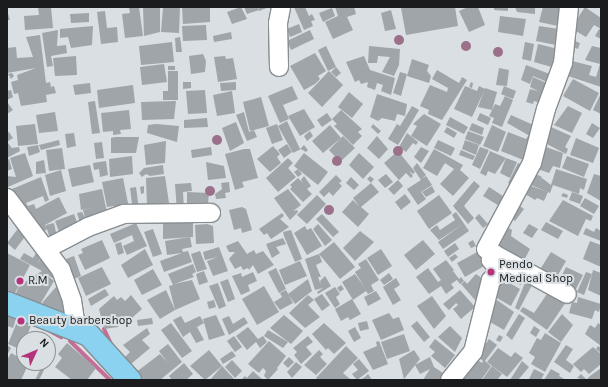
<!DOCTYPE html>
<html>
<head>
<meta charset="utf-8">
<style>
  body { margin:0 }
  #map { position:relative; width:608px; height:387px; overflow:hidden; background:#d9dfe2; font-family:Karla,sans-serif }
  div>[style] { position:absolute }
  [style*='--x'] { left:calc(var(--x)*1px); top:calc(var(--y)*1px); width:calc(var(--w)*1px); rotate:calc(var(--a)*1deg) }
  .stream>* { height:4px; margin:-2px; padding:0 2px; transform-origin:2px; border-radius:2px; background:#c46d96 }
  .building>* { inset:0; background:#9fa5a8 }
  .roads { filter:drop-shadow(1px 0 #888e91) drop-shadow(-1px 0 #888e91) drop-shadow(0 1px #888e91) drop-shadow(0 -1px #888e91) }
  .minor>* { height:18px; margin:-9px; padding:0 9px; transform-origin:9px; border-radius:9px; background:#fff }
  .major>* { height:22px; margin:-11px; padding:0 11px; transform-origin:11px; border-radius:11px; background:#8bd2f0 }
  .trees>* { width:10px; height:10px; margin:-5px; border-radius:50%; background:#9a708b }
  .dots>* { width:11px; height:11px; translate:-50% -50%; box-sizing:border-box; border:2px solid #d9dfe2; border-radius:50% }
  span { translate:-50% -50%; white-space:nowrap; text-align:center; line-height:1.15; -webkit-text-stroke:4px #d9dfe2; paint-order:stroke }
  .poi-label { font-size:12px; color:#1a1c1d }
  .left { translate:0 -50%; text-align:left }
  .frame { position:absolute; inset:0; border:8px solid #1a1c1d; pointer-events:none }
  .north { position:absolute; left:16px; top:331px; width:40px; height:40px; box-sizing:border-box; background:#d9dfe2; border:1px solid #8d9193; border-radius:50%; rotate:46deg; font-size:11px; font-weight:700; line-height:16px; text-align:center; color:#1a1c1d }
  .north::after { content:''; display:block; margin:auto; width:14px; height:18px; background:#b6327a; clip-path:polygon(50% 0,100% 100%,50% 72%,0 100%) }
</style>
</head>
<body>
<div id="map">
  <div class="stream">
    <div style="--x:104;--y:329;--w:19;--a:65"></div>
    <div style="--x:50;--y:331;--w:13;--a:29"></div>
    <div style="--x:70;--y:341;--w:56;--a:44.3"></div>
  </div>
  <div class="building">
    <div style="clip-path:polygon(38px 7px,51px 7px,53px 28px,25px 30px,24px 16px,39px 15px)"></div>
    <div style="clip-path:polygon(139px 7px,143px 36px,125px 38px,122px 14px,130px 13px,129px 8px)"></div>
    <div style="clip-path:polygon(143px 7px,160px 7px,160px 32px,144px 36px)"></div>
    <div style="clip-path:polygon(180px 7px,179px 33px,161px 32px,163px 8px)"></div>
    <div style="clip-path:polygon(182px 7px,210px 7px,210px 22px,183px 24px)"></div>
    <div style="clip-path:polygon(241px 7px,247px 19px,232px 24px,227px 12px)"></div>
    <div style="clip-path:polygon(244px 7px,257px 7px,259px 10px,247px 14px)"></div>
    <div style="clip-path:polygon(258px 7px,269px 7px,259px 11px)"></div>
    <div style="clip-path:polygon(294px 7px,305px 7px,309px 16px,312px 14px,315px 20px,311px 21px,313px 26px,304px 30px)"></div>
    <div style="clip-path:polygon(335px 7px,354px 7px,356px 14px,347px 17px,353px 30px,333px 39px,325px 22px,338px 16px)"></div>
    <div style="clip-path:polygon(406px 7px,455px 7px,458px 26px,406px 35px,401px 8px)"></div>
    <div style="clip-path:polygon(468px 7px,478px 7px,485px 25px,469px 32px,459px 11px)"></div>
    <div style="clip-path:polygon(494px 7px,508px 7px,508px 11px,494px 10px)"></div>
    <div style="clip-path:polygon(515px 7px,535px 7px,535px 14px,517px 12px)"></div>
    <div style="clip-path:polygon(543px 7px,565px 7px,558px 26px,539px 22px)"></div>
    <div style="clip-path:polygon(585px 7px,601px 18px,601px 29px,594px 25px,586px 37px,571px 28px)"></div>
    <div style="clip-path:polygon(332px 8px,335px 16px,323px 22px,319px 13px)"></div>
    <div style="clip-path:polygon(7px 10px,10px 20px,7px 20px)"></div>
    <div style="clip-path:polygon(391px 10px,396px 29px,385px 31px,381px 13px)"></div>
    <div style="clip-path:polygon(105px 11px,107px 28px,117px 27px,118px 42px,101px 44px,97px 12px)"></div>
    <div style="clip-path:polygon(89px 13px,89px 22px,71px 23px,70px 14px)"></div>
    <div style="clip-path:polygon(500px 16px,526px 19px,523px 36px,498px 32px)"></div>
    <div style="clip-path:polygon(299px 24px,302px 32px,290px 37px,287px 29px)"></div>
    <div style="clip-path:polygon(206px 25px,207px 40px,183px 41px,182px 26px)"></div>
    <div style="clip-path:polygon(93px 26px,92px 45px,71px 48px,68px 37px,60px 38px,60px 29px)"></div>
    <div style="clip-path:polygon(539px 26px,559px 29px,556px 45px,536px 41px)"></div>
    <div style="clip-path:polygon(599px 29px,601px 30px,601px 39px,595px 36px)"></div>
    <div style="clip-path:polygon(58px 30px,57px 46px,66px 45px,67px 53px,51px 56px,53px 66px,47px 67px,42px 33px)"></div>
    <div style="clip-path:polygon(310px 30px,314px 39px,291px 50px,287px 41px)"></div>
    <div style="clip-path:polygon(231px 32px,232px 39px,214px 42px,213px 36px)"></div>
    <div style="clip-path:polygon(40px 35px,46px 83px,50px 82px,51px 87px,54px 86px,56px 93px,46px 95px,47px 102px,21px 106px,18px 93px,14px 94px,11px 82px,18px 80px,17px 75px,36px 68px,7px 73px,7px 48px,16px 47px,17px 58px,33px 57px,26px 37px)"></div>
    <div style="clip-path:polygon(180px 37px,182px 52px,176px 52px,175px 38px)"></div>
    <div style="clip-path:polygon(572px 40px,580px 43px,578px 49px,570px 46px)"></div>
    <div style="clip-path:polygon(172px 42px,174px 62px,141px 65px,139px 46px)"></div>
    <div style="clip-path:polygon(525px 42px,534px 44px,531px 61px,522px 59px)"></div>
    <div style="clip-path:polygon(538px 44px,562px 50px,555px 68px,534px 62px)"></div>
    <div style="clip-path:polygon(326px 46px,336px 67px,328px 71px,318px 50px)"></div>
    <div style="clip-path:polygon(369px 46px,400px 49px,399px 65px,394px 76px,382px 72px,390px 57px,378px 56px,377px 63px,368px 63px)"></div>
    <div style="clip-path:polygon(592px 46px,601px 48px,601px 87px,568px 76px,572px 61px,592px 66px,589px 75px,596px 77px,600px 64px,585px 60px)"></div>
    <div style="clip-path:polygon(315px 53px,326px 71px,318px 76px,320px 79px,315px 84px,304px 90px,290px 66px)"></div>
    <div style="clip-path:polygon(203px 54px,206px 61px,205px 72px,191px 74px,189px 56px)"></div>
    <div style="clip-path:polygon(76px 56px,77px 75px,55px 76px,53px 58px)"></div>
    <div style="clip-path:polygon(225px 56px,226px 59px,233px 58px,237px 79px,218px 82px,214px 57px)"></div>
    <div style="clip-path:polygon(364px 56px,370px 70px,395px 78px,391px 95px,381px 91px,383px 85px,377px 83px,375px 90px,367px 87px,368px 82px,361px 84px,359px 80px,355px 82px,346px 62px)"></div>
    <div style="clip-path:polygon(412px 59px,429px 65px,427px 71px,431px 76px,429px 83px,407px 76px)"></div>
    <div style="clip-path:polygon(164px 64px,167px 82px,142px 85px,140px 67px)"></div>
    <div style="clip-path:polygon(526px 65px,555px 76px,552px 84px,533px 76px,530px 84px,521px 80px)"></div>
    <div style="clip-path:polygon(168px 66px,175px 66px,175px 70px,168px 70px)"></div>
    <div style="clip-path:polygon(336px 67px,341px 73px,336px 77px,331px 72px)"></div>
    <div style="clip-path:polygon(499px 68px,509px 70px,507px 86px,496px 85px)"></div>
    <div style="clip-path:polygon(437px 70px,459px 83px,462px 77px,467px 80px,442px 120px,428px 114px,429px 110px,420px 106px,430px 85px,447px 92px,448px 88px,432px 79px)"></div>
    <div style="clip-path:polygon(168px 71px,178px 71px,178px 100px,163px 100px,163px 91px,168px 91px)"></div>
    <div style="clip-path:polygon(329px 71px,343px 85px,322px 107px,308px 93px)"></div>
    <div style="clip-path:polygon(400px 72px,407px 74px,401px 96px,393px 93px)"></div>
    <div style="clip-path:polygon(12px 73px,14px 76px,11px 79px,8px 74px)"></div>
    <div style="clip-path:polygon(533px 77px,551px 85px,543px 104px,534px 101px,533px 104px,526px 102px,530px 89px,538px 91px,530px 87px)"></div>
    <div style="clip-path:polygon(573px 79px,599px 93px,590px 111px,563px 96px)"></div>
    <div style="clip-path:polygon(183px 82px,191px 82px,191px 88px,183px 89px)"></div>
    <div style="clip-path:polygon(236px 82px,236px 90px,221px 91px,220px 83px)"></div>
    <div style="clip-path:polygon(471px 82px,473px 83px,472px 88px,469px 87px)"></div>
    <div style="clip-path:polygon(90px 83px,91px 93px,75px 95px,73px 85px)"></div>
    <div style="clip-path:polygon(133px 85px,135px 103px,99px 108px,97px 90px)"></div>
    <div style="clip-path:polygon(292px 86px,298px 99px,283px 105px,289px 119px,280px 123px,268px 96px)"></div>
    <div style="clip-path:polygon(465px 86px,477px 91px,479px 86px,485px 89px,472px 117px,454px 109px)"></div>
    <div style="clip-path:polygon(504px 86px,516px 91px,513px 99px,501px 94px)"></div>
    <div style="clip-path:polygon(485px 88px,497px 92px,492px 110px,478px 107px)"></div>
    <div style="clip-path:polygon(11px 90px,13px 97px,7px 100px,7px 91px)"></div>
    <div style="clip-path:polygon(205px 90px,207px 113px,188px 114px,186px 91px)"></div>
    <div style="clip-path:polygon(232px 91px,235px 113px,217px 116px,213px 95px)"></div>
    <div style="clip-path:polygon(349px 92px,363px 104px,352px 118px,338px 107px)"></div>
    <div style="clip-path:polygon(601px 93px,601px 114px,593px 110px)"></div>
    <div style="clip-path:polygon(377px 94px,407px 104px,405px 116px,397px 114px,395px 121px,382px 118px,378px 121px,370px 117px)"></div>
    <div style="clip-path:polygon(505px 96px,513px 100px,502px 127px,492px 123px,494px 118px,489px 116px,495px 104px,500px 106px)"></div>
    <div style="clip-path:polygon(261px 97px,269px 126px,250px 131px,243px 102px)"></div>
    <div style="clip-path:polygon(95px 101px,100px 133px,92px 134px,88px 102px)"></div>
    <div style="clip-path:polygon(176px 101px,174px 119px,142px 120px,141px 102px)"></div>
    <div style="clip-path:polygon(7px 102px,13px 110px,7px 114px)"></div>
    <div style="clip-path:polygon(412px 106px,419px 110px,398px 145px,388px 139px,397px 124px,400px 126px)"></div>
    <div style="clip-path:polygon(568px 106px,582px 113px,572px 133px,554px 125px)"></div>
    <div style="clip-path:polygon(304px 109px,315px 127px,300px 136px,288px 116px)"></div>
    <div style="clip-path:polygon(129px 110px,131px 129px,120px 130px,121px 134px,113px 135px,113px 131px,103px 132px,101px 113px)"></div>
    <div style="clip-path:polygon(341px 110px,362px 129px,358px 132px,362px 136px,353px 145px,334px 126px,337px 124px,332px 119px)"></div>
    <div style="clip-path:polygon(55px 112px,58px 131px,39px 133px,36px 115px)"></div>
    <div style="clip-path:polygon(244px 112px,249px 132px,254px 130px,257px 137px,247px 141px,236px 115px)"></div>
    <div style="clip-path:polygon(327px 113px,332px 120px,322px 127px,317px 120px)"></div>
    <div style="clip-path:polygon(480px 113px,491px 118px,488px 125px,477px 120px)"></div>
    <div style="clip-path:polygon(424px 114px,441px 124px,427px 146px,411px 136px,417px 126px,413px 124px)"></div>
    <div style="clip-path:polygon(511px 115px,540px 128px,535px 139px,507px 123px)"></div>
    <div style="clip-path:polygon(450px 117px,468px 127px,464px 134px,446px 125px)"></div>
    <div style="clip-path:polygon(207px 118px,208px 127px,184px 128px,184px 120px)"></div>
    <div style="clip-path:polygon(287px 121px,300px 149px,304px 145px,308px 150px,306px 152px,301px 149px,293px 153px,278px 126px)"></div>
    <div style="clip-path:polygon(236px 122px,244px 143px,230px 151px,222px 128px)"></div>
    <div style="clip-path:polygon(472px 123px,484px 128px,482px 135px,469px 130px)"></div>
    <div style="clip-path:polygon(592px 123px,600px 128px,593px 138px,586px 134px)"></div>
    <div style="clip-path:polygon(35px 124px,38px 144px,18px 146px,16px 126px)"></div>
    <div style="clip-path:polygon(156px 124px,179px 126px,177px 142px,147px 133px,148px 125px)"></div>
    <div style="clip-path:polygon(277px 124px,283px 140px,272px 144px,266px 128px)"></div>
    <div style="clip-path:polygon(373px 124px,381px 131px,378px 134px,371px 127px)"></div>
    <div style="clip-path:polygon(330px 125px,341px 138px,323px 153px,312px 141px)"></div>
    <div style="clip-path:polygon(492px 125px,506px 132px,498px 152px,483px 146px)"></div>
    <div style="clip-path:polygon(549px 126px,571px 136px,565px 147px,568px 149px,566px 154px,545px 143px)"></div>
    <div style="clip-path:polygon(447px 127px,457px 133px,454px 138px,444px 132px)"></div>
    <div style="clip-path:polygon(310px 131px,313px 136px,307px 141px,304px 136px)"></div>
    <div style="clip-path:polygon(468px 131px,484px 137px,480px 145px,465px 139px)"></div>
    <div style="clip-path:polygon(9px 132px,13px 138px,7px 142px,12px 148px,19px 147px,20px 151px,7px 158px,7px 133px)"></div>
    <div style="clip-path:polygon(508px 132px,526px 139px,528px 136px,535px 139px,523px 160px,501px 151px)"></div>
    <div style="clip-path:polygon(74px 133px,76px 146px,67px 148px,65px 134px)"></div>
    <div style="clip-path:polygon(407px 133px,418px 142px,416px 145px,413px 143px,406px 152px,399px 147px)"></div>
    <div style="clip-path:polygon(343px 136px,355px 148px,340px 162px,329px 150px)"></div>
    <div style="clip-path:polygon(377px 136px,388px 149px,379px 159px,367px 148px)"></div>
    <div style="clip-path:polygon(115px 137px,139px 137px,136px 153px,111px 153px,111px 138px)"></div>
    <div style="clip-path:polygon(576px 138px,599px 148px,593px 163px,570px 155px)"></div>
    <div style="clip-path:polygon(59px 140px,60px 145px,41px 150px,39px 145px)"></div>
    <div style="clip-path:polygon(438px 140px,455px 148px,451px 156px,434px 148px)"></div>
    <div style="clip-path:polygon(465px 140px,479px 145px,476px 155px,462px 149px)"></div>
    <div style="clip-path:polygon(166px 141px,165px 163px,146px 165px,144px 145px)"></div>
    <div style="clip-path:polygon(102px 142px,104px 158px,96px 159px,94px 143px)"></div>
    <div style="clip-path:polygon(287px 144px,292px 152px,284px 158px,278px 150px)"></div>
    <div style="clip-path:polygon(38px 145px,40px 152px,29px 156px,27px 147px)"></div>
    <div style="clip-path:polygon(273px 146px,280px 154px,277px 157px,281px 163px,270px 172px,257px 159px)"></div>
    <div style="clip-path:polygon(543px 146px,563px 153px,560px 168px,553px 166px,549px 173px,535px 168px)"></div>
    <div style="clip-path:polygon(211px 147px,212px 155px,192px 158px,191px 150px)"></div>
    <div style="clip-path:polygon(421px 147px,429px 151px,421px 163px,414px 157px)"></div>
    <div style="clip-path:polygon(480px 147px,489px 150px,480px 169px,472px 165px)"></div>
    <div style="clip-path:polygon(62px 148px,65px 169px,49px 171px,46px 150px)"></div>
    <div style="clip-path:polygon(244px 149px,250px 149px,258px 178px,242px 182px,244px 187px,235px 190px,225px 154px)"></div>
    <div style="clip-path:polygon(434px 149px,463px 165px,460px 170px,469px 178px,453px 196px,440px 184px,456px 167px,454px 169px,445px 163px,437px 176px,423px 168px)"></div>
    <div style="clip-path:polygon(461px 150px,475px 156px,473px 160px,459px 155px)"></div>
    <div style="clip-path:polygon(398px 151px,415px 172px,413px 174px,409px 171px,413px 176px,411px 178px,406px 173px,399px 180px,384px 163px)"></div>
    <div style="clip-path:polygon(490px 151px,506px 158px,495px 174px,488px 171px,486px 176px,480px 173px)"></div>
    <div style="clip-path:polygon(25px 153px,33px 176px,8px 187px,7px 176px,16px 177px,10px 158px)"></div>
    <div style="clip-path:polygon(304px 153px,328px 172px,318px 185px,294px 166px)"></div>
    <div style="clip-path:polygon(359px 153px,374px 167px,363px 179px,349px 165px)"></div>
    <div style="clip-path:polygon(132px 156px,133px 174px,110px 177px,109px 159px)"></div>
    <div style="clip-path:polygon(567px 156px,589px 164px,584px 177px,562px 168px)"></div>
    <div style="clip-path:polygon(288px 158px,293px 163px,288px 168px,296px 177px,278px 192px,266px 178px)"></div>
    <div style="clip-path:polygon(506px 158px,517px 162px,510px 178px,500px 173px)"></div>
    <div style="clip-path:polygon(9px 159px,12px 169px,7px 171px,7px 160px)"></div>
    <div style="clip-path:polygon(44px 160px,46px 173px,36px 174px,36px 162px)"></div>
    <div style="clip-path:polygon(106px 161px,108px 175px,100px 177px,99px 169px,94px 170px,93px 163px)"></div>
    <div style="clip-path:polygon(206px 162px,224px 166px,226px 178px,208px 180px)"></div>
    <div style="clip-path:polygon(417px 163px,426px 175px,421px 179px,426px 176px,432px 185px,421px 192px,426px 199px,418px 205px,407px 189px,421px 180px,413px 168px)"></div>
    <div style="clip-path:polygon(518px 163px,523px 165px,515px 186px,508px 183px)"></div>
    <div style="clip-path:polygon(90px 165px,94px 182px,72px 187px,68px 169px)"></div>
    <div style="clip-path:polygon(163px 165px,164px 174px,150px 176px,146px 174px,142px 177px,139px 173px,144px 168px)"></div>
    <div style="clip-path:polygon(298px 169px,302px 174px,298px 177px,294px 172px)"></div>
    <div style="clip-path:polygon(556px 169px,587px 179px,584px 190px,580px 188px,579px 194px,553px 185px,550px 193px,531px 185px,536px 174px,542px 177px,540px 181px,542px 178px,551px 185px)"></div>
    <div style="clip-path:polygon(61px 170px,66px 191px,50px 196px,45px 175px)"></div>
    <div style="clip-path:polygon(386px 174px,393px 182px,385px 188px,378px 180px)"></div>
    <div style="clip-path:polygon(594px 174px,601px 176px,601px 201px,587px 193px)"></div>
    <div style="clip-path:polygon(336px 175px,342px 181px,339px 183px,342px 186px,333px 196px,329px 192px,324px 197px,319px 192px)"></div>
    <div style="clip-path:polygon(165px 176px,169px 203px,147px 206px,146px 178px)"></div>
    <div style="clip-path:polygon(304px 176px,311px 186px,307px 189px,312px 194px,303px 202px,290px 189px,292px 187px,290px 185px,298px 178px,303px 183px,301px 180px)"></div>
    <div style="clip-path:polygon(370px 176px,374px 179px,371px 183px,367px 179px)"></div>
    <div style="clip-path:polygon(41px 177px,49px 200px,45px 202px,43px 196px,26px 203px,28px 206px,34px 204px,36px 209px,59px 197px,67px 213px,45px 225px,46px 227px,46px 225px,54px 223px,57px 237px,50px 239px,47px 229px,40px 235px,40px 227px,33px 231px,24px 216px,30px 211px,23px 214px,12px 189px)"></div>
    <div style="clip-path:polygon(351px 177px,359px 185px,354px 190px,346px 183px)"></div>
    <div style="clip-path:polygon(123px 178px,129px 208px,115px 211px,114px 206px,107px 207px,102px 182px)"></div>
    <div style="clip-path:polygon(398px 180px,403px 186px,394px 195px,388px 189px)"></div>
    <div style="clip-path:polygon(474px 181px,480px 186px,464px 206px,474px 218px,468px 224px,453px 206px)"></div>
    <div style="clip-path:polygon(229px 182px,230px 192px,225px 193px,226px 198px,216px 199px,215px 194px,222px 189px,221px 183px)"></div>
    <div style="clip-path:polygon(191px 183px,192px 191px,183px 192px,184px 210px,177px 211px,175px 184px)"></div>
    <div style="clip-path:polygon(371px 183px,379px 192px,361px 207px,369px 214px,358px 227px,342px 212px,353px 200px,359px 206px,353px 198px)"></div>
    <div style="clip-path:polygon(144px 186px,144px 193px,141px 194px,140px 187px)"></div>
    <div style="clip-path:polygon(432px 186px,435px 192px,426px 197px,422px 192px)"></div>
    <div style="clip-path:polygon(531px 186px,548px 192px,544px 201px,537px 198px,535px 200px,525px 194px)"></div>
    <div style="clip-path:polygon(136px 187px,139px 210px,133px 211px,130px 188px)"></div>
    <div style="clip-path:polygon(489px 187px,506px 198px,501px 207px,483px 196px)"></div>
    <div style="clip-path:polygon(102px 189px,108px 217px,80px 223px,77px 213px,82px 212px,85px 218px,83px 210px,93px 208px,81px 210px,79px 194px)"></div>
    <div style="clip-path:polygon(288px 189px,301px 205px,293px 211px,297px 210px,298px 212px,290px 220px,274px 198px)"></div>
    <div style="clip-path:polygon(187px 192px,209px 193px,208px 204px,204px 203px,204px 211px,187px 210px)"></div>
    <div style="clip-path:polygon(572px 192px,583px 196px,580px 204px,569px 200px)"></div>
    <div style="clip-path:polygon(563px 193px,568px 195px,567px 198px,561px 196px)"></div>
    <div style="clip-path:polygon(405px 194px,411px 202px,401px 210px,395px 202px)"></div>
    <div style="clip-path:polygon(317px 195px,326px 204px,307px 224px,297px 215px)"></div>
    <div style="clip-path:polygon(439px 195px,452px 213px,429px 229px,417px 211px)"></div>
    <div style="clip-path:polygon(585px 198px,599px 206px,594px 214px,580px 206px)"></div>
    <div style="clip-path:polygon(563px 200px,593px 216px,591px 221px,586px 219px,578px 236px,549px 221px)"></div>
    <div style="clip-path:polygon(517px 204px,524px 209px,515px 221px,508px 216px)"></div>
    <div style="clip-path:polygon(242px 207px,246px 209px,252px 230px,242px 233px,241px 228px,234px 230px,229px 210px)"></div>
    <div style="clip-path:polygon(456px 212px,469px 231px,443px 249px,438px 242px,463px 224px,439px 240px,430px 230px,437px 225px,440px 230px,455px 220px,452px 215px)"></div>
    <div style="clip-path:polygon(282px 213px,284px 216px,280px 219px,289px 227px,271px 239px,267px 233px,264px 235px,259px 229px)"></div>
    <div style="clip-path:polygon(74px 214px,80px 230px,61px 237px,55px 221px)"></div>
    <div style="clip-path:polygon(322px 214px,339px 232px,333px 237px,316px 219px)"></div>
    <div style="clip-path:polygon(479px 214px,488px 224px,483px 228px,475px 218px)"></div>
    <div style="clip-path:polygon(163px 220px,193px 222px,193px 237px,163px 239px)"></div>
    <div style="clip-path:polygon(546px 222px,563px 231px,558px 239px,541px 230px)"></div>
    <div style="clip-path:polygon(136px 223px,147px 246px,127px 255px,123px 246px,134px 241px,132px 235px,114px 243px,110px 234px)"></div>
    <div style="clip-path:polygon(207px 224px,213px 226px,214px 243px,196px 244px,195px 225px)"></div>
    <div style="clip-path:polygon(318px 224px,332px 240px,325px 246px,313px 229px)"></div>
    <div style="clip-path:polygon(502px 224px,512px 230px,511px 236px,530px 249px,521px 266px,489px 249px)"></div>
    <div style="clip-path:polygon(529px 224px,538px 229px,532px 238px,523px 233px)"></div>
    <div style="clip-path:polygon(20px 226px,27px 234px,15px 250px,7px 243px)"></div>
    <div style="clip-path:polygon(305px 226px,307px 230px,311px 228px,322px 246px,307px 255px,294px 233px)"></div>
    <div style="clip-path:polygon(586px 228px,594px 232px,596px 228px,601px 231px,601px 241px,583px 234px)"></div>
    <div style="clip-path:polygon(153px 229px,162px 254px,153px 257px,144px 232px)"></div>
    <div style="clip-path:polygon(291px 230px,302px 259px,295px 262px,284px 236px,283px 232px)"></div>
    <div style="clip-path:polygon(360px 231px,374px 242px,355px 261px,343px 248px)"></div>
    <div style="clip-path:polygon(190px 237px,192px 247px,182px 249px,183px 252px,188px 251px,192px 262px,164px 272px,160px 261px,182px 253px,167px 255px,165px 241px)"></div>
    <div style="clip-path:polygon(283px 238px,286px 244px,276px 247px,280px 253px,272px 258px,266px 244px)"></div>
    <div style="clip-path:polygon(102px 240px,110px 258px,85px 270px,78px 255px,83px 253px,81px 249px)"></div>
    <div style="clip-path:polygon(423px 240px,435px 254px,416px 270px,404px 255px)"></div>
    <div style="clip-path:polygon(473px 240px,476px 246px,471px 248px,468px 243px)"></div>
    <div style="clip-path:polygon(238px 241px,247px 254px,254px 250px,256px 254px,263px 251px,274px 265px,258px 274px,253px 265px,249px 270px,248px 268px,243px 270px,241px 266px,235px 269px,229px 259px,235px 252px,229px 252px,226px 246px)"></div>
    <div style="clip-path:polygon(590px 241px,601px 245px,601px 267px,583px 259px)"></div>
    <div style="clip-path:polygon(121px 242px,124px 253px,118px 255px,115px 244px)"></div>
    <div style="clip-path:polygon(334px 242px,355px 267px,340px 279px,319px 254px,322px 262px,316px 265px,321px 277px,318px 277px,321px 285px,320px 281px,325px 276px,331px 286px,318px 294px,317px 292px,323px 288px,315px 290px,305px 259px,319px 254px)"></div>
    <div style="clip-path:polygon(455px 243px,459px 249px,448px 257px,444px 251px)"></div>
    <div style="clip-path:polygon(219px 247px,228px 271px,213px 276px,207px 261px,218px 257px,205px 260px,203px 252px)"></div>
    <div style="clip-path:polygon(145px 249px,153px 265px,128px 278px,121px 265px)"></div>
    <div style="clip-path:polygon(381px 249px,392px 266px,378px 275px,367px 258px)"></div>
    <div style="clip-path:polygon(38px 250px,44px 253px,37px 264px,43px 256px,59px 273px,54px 279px,44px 273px,54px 281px,38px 308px,15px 296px,19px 286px,42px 271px,20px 259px,24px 253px,33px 258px)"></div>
    <div style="clip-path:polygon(481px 250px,486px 265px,465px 277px,457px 263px)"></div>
    <div style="clip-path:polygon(200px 251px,207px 269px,197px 272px,191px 254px)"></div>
    <div style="clip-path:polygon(551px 252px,566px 261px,555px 280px,539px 271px)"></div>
    <div style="clip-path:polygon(7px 253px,30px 265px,14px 295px,7px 292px)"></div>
    <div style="clip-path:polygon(455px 254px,458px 257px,452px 262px,449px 258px)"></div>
    <div style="clip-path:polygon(74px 256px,81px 276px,74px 279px,66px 259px)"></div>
    <div style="clip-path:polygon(366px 259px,379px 280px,371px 285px,374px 291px,368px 294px,366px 291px,353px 300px,342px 282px,355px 274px,365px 288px,355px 272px,361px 268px,358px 264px)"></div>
    <div style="clip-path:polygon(446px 260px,454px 270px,449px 274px,453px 271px,459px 279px,461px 277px,464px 281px,460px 284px,457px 280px,451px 284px,454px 288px,446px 294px,441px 286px,429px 294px,416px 277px,428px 268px,438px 282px,441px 280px,433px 269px)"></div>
    <div style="clip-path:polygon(300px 261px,307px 276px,285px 285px,279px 270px)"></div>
    <div style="clip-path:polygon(193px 264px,196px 272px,192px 274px,194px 277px,174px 284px,192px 280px,200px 299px,175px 310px,169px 286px,173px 285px,168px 274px)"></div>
    <div style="clip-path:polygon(102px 267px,111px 284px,86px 296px,78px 278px)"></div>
    <div style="clip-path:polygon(566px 267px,583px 275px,575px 291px,565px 286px,566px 282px,560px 279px)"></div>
    <div style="clip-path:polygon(276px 268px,286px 289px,279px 293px,268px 272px)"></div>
    <div style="clip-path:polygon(153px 269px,162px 285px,142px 295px,134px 280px)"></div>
    <div style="clip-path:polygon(593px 270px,601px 273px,601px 296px,588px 290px)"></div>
    <div style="clip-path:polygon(204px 271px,208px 282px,199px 285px,196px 274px)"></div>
    <div style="clip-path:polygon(253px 272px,257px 281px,248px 285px,250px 291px,241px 295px,232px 276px,241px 273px,242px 277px)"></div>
    <div style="clip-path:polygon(586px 272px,592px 274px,584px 295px,577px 292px)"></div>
    <div style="clip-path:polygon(389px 273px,393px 279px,384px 285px,380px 280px)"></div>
    <div style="clip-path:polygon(512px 273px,524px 278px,521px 285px,509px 280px)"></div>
    <div style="clip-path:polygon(476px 274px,483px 279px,483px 293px,475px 300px,461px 284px,465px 281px,467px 284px)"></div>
    <div style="clip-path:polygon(396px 278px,400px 285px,394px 289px,401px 300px,393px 305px,383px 287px)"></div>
    <div style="clip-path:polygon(228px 279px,235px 299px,228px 302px,220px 282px)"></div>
    <div style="clip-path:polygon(308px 279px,312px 291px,295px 304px,288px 294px)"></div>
    <div style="clip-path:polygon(502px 279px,520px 289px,511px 306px,490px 294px)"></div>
    <div style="clip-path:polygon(526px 280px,533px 283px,519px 310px,515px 308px)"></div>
    <div style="clip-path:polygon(218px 283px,226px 306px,219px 309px,209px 286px)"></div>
    <div style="clip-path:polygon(341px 285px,344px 289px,340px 292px,337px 288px)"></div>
    <div style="clip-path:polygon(264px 286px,279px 312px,257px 325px,242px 299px)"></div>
    <div style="clip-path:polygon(56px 287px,62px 292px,59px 295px,71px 305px,61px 317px,42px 303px)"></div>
    <div style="clip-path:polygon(335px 287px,340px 294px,336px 297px,340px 304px,335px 308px,325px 293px)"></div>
    <div style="clip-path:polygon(105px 289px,109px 295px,91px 306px,88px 299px)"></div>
    <div style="clip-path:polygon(166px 290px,175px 310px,160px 319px,147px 300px)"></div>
    <div style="clip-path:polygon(286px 290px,293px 303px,280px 310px,274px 302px,282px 297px,280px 293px)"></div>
    <div style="clip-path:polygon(460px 290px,475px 307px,461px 319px,453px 309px,458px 305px,456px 303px,449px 310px,443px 304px)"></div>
    <div style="clip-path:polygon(376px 291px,381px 299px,368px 306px,364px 297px)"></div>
    <div style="clip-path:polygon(549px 291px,566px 302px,547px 330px,520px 311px,523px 307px,534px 313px)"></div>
    <div style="clip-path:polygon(322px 294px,330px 305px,322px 311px,314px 299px)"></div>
    <div style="clip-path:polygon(131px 295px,142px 309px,124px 325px,121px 321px,118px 327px,104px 329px,99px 309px,114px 296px,117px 300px,121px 297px,125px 301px)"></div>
    <div style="clip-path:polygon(308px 295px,314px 300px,308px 305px,320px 317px,305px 328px,289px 313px)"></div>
    <div style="clip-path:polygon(432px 296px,446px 316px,434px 329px,417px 306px)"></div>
    <div style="clip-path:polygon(578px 297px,601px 304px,599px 312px,595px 310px,592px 319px,569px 313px,572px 302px,577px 303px)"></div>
    <div style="clip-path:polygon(352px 299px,361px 314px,350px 320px,348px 317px,341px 321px,335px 309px)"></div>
    <div style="clip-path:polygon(214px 300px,216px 307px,209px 309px,207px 302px)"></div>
    <div style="clip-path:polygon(497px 300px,514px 312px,504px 330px,490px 322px,492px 319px,487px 317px)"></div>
    <div style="clip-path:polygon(389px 313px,393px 319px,399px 317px,404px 330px,381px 340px,372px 320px)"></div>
    <div style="clip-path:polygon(519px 314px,525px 318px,512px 340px,506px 335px)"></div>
    <div style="clip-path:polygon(562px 314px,573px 325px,561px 342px,548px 332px)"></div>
    <div style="clip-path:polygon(7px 315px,16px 319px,13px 328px,7px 326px)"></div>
    <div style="clip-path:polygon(216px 315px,225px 335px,209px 340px,203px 319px)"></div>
    <div style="clip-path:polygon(284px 315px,303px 331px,291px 344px,270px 328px)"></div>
    <div style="clip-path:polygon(181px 316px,185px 323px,200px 316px,204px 323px,197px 327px,204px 340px,196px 343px,190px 332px,183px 337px,173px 320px)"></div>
    <div style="clip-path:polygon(229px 316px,233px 324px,244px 317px,248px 323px,229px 335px,222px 319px)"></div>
    <div style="clip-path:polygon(19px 317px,32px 323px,26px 338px,29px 339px,24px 339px,24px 351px,8px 344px)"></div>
    <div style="clip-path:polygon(152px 318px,153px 324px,138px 326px,137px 320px)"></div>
    <div style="clip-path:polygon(367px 321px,369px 329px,360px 331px,358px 323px)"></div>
    <div style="clip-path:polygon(417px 321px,430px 337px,424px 342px,411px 326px)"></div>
    <div style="clip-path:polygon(171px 323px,192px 351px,182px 358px,161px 330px)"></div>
    <div style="clip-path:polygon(324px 323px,346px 343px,334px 354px,328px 348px,326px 350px,312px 334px)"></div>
    <div style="clip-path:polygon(598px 323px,601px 325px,601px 346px,585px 334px,590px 325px,595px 328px)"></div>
    <div style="clip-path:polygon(450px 326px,462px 338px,455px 352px,438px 337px)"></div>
    <div style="clip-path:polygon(534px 326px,540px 330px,536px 337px,530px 333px)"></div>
    <div style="clip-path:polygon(248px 327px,258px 339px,263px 336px,267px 342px,260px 348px,256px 342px,247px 350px,236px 336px)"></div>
    <div style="clip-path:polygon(355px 327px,361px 338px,354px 342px,348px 331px)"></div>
    <div style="clip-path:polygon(147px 328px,150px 334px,142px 340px,150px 348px,131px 364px,125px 357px,130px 352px,123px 345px)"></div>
    <div style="clip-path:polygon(268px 330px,288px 342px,283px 348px,264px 336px)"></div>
    <div style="clip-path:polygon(545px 333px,561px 343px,545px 372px,531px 364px,535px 357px,529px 353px,537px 338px,541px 340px)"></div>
    <div style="clip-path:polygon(404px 334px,410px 351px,387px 359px,381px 342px)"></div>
    <div style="clip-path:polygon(499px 335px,503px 337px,500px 342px,496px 340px)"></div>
    <div style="clip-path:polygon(234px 336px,242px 347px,235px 352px,227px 341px)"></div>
    <div style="clip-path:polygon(308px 336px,313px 342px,306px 347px,312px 354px,301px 364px,294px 355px,297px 352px,293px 348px)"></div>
    <div style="clip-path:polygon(435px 339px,455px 355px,445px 368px,431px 356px,435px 352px,429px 347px)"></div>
    <div style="clip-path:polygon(489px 339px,497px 345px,485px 361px,491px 366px,481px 380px,457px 380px,474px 358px,482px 363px,483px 361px,477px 356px)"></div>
    <div style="clip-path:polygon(269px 341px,286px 356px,277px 368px,266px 358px,278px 369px,268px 380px,264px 376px,266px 371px,263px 368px,259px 373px,248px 364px)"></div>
    <div style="clip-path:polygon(379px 341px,388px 364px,373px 370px,363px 352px,377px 346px,376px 342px)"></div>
    <div style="clip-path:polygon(67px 343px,96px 368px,87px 380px,72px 380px,55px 367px,62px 358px,58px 354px)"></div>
    <div style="clip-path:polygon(168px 344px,182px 362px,160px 380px,141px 380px,135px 373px,160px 354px,168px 363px,159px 351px)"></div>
    <div style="clip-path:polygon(7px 345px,11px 348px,7px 355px)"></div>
    <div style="clip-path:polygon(566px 345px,573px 349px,566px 360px,574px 366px,570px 373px,554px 362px)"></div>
    <div style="clip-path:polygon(346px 346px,358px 358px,343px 373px,351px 380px,318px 380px,316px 378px)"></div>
    <div style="clip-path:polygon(598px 346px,601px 348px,601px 353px,596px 349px)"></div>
    <div style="clip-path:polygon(593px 347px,601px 354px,601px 364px,589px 374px,584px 369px,581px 372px,573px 364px)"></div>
    <div style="clip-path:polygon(498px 348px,511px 357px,515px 352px,523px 358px,507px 377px,487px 362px)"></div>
    <div style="clip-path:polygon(209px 350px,222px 366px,205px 380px,190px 366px)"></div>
    <div style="clip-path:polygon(319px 350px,323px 354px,320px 357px,327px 364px,316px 375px,304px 365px)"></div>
    <div style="clip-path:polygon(414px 350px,420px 359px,404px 379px,399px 359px)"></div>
    <div style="clip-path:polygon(232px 351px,236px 356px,223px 364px,220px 359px)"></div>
    <div style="clip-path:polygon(11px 353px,24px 360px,24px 363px,29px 363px,21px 380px,7px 379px,7px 360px)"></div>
    <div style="clip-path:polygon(289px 357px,294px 362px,288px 368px,283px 363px)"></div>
    <div style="clip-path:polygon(430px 357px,434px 367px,443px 373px,439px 380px,423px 380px,430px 369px,420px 374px,415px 365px)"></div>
    <div style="clip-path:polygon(359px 359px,369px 371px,357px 380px,352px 374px,358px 370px,353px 364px)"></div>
    <div style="clip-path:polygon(232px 360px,242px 371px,235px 378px,225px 367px)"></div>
    <div style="clip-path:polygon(522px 361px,529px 367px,518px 380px,510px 380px)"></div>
    <div style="clip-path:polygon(296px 362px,302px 367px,292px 378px,287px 372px)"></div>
    <div style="clip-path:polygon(184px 363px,193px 374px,186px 380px,172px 380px,169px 376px)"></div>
    <div style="clip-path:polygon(222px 366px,235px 380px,210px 380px)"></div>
    <div style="clip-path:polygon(492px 366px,502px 374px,497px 380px,482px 380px)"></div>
    <div style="clip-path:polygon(41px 368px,44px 370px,39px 380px,35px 380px)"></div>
    <div style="clip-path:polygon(601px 368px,601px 380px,586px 380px,590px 376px)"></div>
    <div style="clip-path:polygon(534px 369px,544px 374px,541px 380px,529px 379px)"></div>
    <div style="clip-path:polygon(551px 369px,560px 374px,559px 376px,566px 380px,544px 380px)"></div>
    <div style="clip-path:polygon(253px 371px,263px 380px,241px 380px,245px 376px,247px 378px)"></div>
    <div style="clip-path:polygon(368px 374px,372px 380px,360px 380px,365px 377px)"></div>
    <div style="clip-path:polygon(581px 374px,586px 379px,585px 380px,577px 378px)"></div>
  </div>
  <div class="roads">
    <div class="minor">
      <div style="--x:279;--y:67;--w:44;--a:-91.3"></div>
      <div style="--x:278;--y:23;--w:16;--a:-79"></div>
      <div style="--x:7;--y:198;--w:90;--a:53.1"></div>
      <div style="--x:61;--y:270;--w:33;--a:70"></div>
      <div style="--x:72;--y:301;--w:25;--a:81"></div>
      <div style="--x:76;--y:326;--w:16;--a:35"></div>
      <div style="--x:46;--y:249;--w:47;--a:-27.6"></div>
      <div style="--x:88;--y:227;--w:38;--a:-20"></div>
      <div style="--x:124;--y:214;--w:87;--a:-0.7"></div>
      <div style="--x:494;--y:254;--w:83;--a:28.7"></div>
      <div style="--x:450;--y:380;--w:36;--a:-51"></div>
      <div style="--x:473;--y:352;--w:74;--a:-76"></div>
      <div style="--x:491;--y:280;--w:13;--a:-39"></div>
      <div style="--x:501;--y:272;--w:16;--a:-130"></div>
      <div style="--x:491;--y:260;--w:7;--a:-63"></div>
      <div style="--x:494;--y:254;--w:9;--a:-148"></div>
      <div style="--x:486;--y:249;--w:98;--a:-61.9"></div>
      <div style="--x:532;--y:163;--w:56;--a:-75.5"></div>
      <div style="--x:546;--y:109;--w:49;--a:-69.7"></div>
      <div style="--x:563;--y:63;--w:56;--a:-83.9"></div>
    </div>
    <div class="major">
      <div style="--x:7;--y:303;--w:88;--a:21.3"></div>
      <div style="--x:89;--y:335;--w:61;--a:47.7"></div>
    </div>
  </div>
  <div class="trees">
    <div style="left:399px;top:40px"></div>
    <div style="left:466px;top:46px"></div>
    <div style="left:498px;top:52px"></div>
    <div style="left:217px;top:140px"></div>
    <div style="left:398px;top:151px"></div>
    <div style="left:337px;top:161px"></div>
    <div style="left:210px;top:191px"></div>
    <div style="left:329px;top:210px"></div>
  </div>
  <div class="dots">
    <div style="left:491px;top:272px;background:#b6327a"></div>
    <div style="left:20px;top:281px;background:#b6327a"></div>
    <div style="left:21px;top:321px;background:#b6327a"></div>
  </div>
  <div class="poi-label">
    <span class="left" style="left:499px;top:272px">Pendo<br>Medical Shop</span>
    <span class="left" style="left:28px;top:281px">R.M</span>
    <span class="left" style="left:29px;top:321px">Beauty barbershop</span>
  </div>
  <div class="frame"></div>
  <div class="north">N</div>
</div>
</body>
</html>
